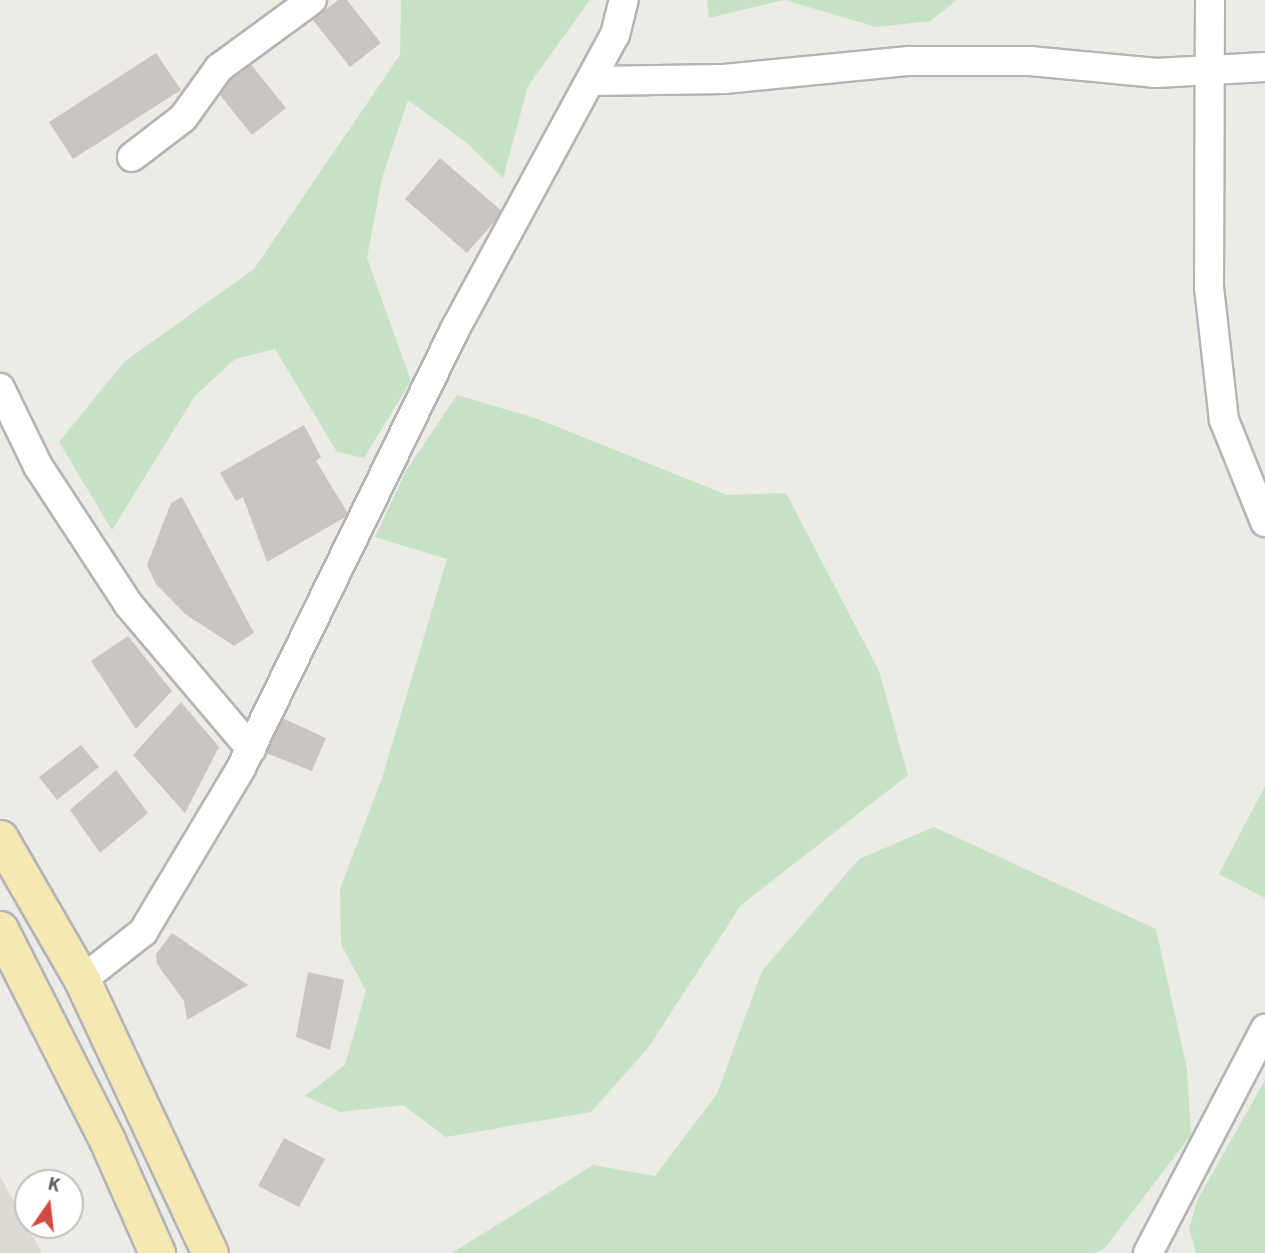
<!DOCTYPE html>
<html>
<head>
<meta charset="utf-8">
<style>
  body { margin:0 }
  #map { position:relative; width:1265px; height:1253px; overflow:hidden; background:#edebe5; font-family:"Source Sans 3",sans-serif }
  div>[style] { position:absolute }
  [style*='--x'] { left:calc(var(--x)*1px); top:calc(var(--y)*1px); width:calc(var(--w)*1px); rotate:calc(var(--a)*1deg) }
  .education>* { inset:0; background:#dddad3 }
  .green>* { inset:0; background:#c6e2c4 }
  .building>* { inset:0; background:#c9c6c2 }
  .roads { filter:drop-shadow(2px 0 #b2b5b8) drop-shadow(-2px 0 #b2b5b8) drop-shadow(0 2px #b2b5b8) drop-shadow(0 -2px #b2b5b8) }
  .minor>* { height:28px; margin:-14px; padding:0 14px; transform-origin:14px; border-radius:14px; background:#fff }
  .major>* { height:35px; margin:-17.5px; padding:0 17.5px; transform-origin:17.5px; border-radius:17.5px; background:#f6e8b2 }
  span { translate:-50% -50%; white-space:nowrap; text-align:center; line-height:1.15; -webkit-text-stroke:5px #fff; paint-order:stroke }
  .north { position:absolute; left:14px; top:1169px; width:70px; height:70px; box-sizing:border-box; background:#fff; border:2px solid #bebfc1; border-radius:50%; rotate:14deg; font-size:19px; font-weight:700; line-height:28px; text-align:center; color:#5d6064 }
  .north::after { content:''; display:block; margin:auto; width:24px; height:32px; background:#d54943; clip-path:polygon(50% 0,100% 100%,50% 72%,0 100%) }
</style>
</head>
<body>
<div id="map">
  <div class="education">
    <div style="clip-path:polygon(0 1176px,42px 1253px,0 1253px)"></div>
  </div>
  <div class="green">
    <div style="clip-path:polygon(401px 0,590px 0,528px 86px,503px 178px,467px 143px,408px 100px,382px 178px,367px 258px,411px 381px,364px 458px,337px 452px,275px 349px,235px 359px,195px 396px,112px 530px,59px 442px,124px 362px,254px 269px,400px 55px)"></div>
    <div style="clip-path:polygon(707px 0,784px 0,709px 18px)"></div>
    <div style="clip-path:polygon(785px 0,957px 0,930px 21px,876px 27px)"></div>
    <div style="clip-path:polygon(457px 395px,538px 419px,727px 495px,786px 493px,879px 671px,908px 775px,741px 905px,648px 1048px,591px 1112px,446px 1137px,403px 1105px,340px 1112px,305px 1096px,345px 1065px,366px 991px,341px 944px,340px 889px,383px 775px,447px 559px,375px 537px,406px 471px)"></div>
    <div style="clip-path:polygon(1265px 786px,1265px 898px,1219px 874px)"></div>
    <div style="clip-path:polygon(934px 827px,1156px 929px,1187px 1069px,1191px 1135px,1105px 1248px,1095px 1253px,452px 1253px,593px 1165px,655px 1176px,717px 1094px,762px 971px,859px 859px)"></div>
    <div style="clip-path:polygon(1265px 1080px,1265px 1253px,1196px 1253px,1189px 1228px,1198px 1199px)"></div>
  </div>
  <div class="building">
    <div style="clip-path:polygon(338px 0,347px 0,381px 43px,350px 67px,313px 20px)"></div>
    <div style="clip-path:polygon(156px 53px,181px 90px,73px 159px,49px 122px)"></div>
    <div style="clip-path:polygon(249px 62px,286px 108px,252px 135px,215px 89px)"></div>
    <div style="clip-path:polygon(440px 158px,503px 212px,467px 253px,405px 199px)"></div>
    <div style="clip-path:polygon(304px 425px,321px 457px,316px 461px,349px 515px,267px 562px,243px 497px,236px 501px,220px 473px)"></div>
    <div style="clip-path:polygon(182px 497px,254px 633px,234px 646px,185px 614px,156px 584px,147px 565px,171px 503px)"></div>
    <div style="clip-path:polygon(128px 636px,172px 691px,136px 729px,91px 661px)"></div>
    <div style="clip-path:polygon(181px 702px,219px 747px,185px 813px,133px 755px)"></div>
    <div style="clip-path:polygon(280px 717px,326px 738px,312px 771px,266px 753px)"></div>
    <div style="clip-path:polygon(81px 745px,99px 767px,57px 800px,39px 777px)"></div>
    <div style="clip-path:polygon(116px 770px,148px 813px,100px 853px,70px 810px)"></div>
    <div style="clip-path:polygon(172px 933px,248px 985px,187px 1020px,184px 1001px,157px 964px,156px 954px)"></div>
    <div style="clip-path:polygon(308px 972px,344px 980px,330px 1050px,296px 1037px)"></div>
    <div style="clip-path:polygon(284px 1138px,325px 1159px,299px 1207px,258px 1186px)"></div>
  </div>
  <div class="roads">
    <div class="minor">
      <div style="--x:1210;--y:0;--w:287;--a:90.2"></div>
      <div style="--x:1209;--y:287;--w:134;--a:83.6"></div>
      <div style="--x:1224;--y:420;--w:110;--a:68.1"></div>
      <div style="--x:591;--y:81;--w:133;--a:-0.9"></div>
      <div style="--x:724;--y:79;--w:186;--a:-5.6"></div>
      <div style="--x:909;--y:61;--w:121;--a:0"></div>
      <div style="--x:1030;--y:61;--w:127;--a:5.4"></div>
      <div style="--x:1156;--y:73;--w:109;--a:-3.2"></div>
      <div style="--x:132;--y:157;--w:64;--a:-37.4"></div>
      <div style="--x:183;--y:118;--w:62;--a:-54.2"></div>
      <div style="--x:219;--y:68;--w:115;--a:-36.2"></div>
      <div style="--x:0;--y:388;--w:87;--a:64"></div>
      <div style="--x:38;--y:466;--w:166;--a:56.8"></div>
      <div style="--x:129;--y:605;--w:189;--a:49.7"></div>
      <div style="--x:82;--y:980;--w:78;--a:-38.2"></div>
      <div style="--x:143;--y:932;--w:191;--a:-59.1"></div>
      <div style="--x:241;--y:768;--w:486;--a:-64"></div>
      <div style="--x:454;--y:331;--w:337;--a:-61.5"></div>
      <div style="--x:615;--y:35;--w:36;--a:-76"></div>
      <div style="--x:1148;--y:1253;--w:253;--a:-62.4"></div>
    </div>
    <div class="major">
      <div style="--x:0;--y:838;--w:164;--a:60"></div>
      <div style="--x:82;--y:980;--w:302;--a:64.9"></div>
      <div style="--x:0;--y:929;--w:237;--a:63.1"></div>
      <div style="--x:107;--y:1140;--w:124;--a:66.1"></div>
    </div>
  </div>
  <div class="north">K</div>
</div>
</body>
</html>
